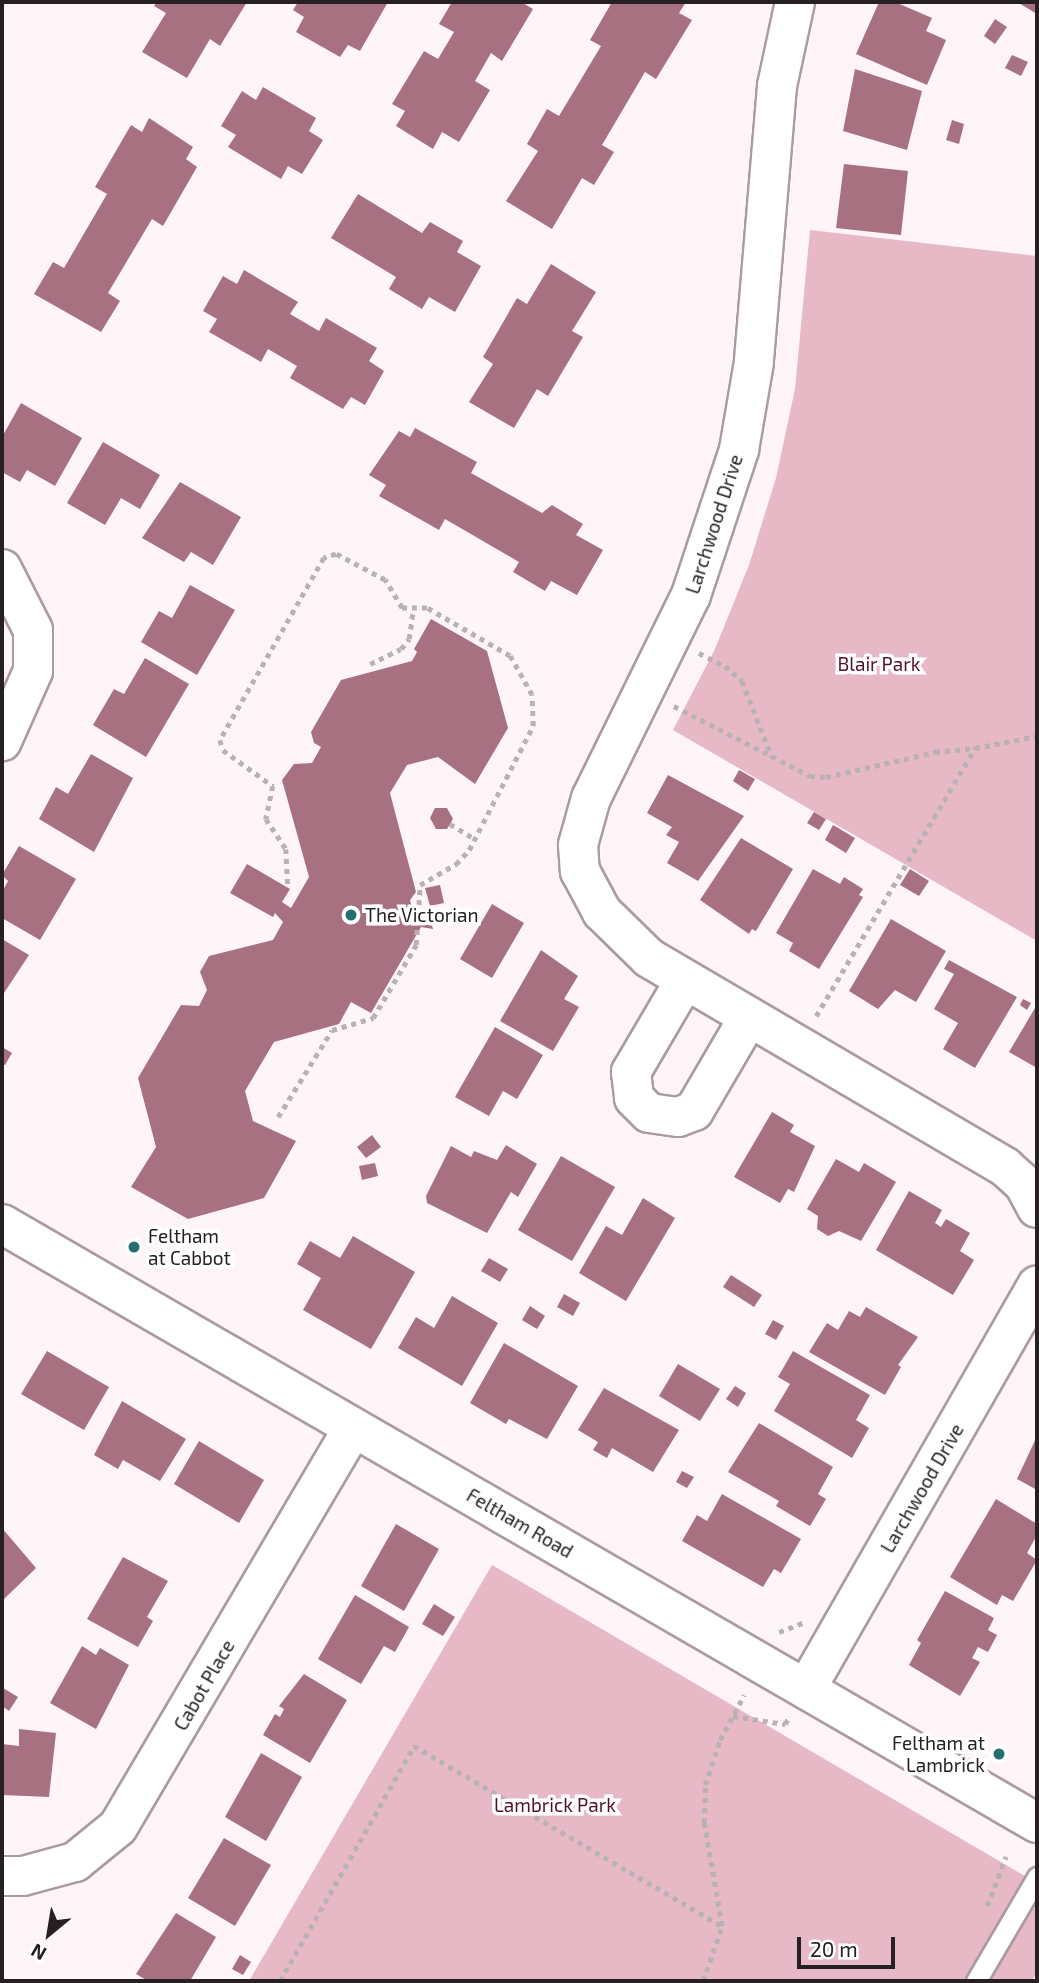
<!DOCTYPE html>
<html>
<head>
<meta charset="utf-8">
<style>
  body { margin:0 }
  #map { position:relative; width:1039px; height:1983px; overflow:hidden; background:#fff4f7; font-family:"Exo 2",sans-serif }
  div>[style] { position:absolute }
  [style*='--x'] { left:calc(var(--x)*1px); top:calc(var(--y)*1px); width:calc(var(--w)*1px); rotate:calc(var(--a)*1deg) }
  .green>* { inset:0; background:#e7b8c5 }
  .building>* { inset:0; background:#a87181 }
  .path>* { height:4.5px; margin-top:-2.25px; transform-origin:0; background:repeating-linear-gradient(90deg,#bab1b3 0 5px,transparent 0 10px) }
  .roads { filter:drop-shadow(2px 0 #ab9b9f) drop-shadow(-2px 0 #ab9b9f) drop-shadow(0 2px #ab9b9f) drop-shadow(0 -2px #ab9b9f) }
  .lane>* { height:19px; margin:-9.5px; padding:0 9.5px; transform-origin:9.5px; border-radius:9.5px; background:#fff }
  .street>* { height:38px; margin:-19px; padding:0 19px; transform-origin:19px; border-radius:19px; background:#fff }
  .secondary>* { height:38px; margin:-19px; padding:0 19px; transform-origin:19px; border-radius:19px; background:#fff }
  .dots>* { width:19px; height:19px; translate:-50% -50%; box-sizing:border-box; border:4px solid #fff; border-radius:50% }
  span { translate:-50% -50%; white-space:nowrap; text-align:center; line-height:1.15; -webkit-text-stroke:7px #fff; paint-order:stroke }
  .street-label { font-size:19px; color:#262022 }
  .park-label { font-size:19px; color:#530f2c }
  .poi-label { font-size:19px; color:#262022 }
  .left { translate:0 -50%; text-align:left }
  .right { translate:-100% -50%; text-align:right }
  .frame { position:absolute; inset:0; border:4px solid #262022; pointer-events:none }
  .north { position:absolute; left:14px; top:1899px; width:70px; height:70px; -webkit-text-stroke:5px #fff; paint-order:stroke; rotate:210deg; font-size:19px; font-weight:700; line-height:28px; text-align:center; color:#262022 }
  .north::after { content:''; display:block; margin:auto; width:24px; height:32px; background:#262022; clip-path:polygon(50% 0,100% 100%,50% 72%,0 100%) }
  .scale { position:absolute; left:797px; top:1937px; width:98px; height:32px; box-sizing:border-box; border:4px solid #262022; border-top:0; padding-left:9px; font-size:21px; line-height:24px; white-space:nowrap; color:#262022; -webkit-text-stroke:5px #fff; paint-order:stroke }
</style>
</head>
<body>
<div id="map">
  <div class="green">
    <div style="clip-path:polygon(810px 230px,1037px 256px,1037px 941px,673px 730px,715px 649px,749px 565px,776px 478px,795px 389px)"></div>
    <div style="clip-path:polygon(492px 1565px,1037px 1883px,1037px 1972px,1032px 1981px,249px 1981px)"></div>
  </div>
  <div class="building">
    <div style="clip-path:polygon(157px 2px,247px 2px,220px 46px,210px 39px,187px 78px,142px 52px,166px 13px,154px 6px)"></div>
    <div style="clip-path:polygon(298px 2px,388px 2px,360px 51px,348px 45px,340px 57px,296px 32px,304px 17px,293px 10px)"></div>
    <div style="clip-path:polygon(452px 2px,521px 2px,533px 9px,502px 61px,491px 53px,475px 81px,490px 90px,459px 142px,442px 132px,433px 149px,396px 126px,405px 111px,392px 104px,424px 51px,438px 59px,454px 32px,439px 24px)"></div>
    <div style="clip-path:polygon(612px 2px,686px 2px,679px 13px,692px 20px,656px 79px,645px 72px,602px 145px,614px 152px,594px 185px,582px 178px,552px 229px,506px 201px,538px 151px,527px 144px,547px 109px,559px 116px,601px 46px,590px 40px)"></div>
    <div style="clip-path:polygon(879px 2px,895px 2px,932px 18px,926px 31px,946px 40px,927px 85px,856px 54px)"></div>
    <div style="clip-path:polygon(1017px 2px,1037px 2px,1037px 14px)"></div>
    <div style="clip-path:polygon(995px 19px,1007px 27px,995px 44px,984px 36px)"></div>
    <div style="clip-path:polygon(1012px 55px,1028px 62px,1021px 76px,1005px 68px)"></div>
    <div style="clip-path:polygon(855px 69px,922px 91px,907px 150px,843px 131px)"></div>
    <div style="clip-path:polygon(263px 87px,316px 118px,309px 131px,323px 140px,302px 174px,288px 166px,281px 179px,228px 147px,236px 135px,221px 126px,242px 91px,256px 100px)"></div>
    <div style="clip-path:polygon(149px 118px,193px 147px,186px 159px,197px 167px,163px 226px,152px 219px,108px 293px,120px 301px,101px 332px,34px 294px,53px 262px,64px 268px,107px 194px,95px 187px,131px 125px,142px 132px)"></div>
    <div style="clip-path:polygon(952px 120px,964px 124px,959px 144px,946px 140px)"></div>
    <div style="clip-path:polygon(844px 164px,908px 171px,901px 235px,836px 228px)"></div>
    <div style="clip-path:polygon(358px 194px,422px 233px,430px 222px,463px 241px,457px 252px,481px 266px,455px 312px,429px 297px,422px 309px,389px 289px,396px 277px,331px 238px)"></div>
    <div style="clip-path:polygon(551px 264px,596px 292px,572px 331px,583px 337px,548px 396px,537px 389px,514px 428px,469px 402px,493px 364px,483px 357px,517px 298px,527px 304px)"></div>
    <div style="clip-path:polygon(244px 270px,298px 302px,290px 314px,319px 331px,326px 318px,377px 348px,369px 361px,384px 371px,365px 405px,351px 397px,343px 409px,290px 378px,297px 366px,268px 349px,261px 362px,209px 332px,217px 319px,203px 311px,223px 276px,237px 284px)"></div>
    <div style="clip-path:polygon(21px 403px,82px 438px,55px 486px,27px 470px,20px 482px,2px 472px,2px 437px)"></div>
    <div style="clip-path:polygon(415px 428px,477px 462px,471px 473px,542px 513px,552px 505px,583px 524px,576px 535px,603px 550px,577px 595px,551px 581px,545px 591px,513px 572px,519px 562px,445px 519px,439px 530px,379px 496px,386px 485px,369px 475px,399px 431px,410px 437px)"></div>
    <div style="clip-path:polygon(103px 442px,160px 475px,140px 509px,121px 498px,105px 525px,67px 503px)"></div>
    <div style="clip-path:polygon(180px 482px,241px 517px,213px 565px,191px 552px,184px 562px,142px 538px)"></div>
    <div style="clip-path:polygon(190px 585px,235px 610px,197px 675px,141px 642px,159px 611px,172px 618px)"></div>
    <div style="clip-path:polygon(431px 619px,487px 651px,508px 728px,475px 784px,438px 757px,407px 765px,390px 793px,416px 892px,410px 900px,416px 922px,430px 919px,433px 929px,421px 927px,371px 1013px,351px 1002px,339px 1024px,274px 1042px,245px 1091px,253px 1121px,296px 1141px,264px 1198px,188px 1219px,131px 1187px,156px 1147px,138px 1078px,181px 1005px,199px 1006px,207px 990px,200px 972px,209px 956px,273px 940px,283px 922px,275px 913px,273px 917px,230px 893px,247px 864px,290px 889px,282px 902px,291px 908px,309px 877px,282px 780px,294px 764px,312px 763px,321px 747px,314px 743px,311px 732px,341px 680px,412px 661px,417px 652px,414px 649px)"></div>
    <div style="clip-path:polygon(145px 658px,189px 684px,146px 757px,93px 725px,114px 689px,124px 694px)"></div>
    <div style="clip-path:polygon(91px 754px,133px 778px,94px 852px,39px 819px,56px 787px,68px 794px)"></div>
    <div style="clip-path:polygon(739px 770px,755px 779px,748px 791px,733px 781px)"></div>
    <div style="clip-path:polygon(668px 775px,744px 816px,698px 881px,667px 863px,679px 842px,666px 835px,672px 827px,647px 813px)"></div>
    <div style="clip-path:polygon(435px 808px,447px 808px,453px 819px,447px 829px,436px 829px,430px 818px)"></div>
    <div style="clip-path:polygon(814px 812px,826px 819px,819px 830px,807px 823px)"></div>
    <div style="clip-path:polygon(833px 825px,855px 838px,846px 853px,825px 840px)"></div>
    <div style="clip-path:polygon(741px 838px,793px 869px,756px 931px,752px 929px,749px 934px,700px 900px)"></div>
    <div style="clip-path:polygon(19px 846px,76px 879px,40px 940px,2px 918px,2px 892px,8px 881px,2px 875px)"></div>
    <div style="clip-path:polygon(813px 869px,840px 884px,844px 877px,863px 889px,859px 895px,863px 897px,819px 969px,789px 951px,793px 943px,776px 933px)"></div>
    <div style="clip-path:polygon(910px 869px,929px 881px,919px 896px,900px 885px)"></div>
    <div style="clip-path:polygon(440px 885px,444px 903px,430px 906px,425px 888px)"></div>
    <div style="clip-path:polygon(492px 904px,524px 923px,492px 978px,460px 959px)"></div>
    <div style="clip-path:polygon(891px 919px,946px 951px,916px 1002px,895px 990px,878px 1009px,849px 991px)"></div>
    <div style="clip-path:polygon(2px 939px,29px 955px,2px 996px)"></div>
    <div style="clip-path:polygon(541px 950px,578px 976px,564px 999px,579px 1007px,553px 1051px,500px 1021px)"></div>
    <div style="clip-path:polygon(949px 960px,1017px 997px,975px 1068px,943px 1049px,958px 1023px,934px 1009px,954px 974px,944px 969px)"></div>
    <div style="clip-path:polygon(1023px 999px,1031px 1003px,1027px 1010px,1020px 1005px)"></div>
    <div style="clip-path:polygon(1035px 1008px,1037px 1010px,1037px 1068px,1009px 1052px)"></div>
    <div style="clip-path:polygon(495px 1027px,543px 1055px,517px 1099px,503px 1091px,489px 1116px,455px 1097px)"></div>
    <div style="clip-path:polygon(2px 1047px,12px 1053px,5px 1065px,2px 1064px)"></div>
    <div style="clip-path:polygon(772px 1112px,794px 1125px,790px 1132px,815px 1146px,794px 1192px,788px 1189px,780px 1203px,734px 1177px)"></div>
    <div style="clip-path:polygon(372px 1135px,381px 1147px,366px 1158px,357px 1147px)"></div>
    <div style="clip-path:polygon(506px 1145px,537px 1164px,518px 1197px,511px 1192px,487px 1233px,427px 1203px,426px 1196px,451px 1146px,471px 1157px,474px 1151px,497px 1160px)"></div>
    <div style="clip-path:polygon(561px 1156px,615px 1187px,572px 1261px,518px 1230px)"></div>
    <div style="clip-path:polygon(836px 1159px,859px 1172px,864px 1163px,896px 1182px,861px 1241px,839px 1231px,828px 1236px,817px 1229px,818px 1216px,807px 1209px)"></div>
    <div style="clip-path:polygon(375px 1163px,378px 1176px,362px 1180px,359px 1166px)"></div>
    <div style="clip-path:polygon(909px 1191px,942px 1210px,935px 1223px,941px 1227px,946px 1219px,970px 1233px,960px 1251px,974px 1260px,953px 1295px,876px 1250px)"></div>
    <div style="clip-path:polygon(643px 1198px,675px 1218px,626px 1301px,579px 1273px,606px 1226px,622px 1235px)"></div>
    <div style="clip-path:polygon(353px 1236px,415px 1272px,371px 1349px,303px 1310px,321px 1278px,297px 1264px,310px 1241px,340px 1258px)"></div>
    <div style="clip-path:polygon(489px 1258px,508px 1269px,500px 1282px,481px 1271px)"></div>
    <div style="clip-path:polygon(731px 1275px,762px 1295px,754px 1307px,723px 1287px)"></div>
    <div style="clip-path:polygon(564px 1294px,580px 1303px,573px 1316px,557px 1307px)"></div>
    <div style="clip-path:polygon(452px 1296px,498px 1323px,462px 1386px,398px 1348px,416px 1317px,434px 1328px)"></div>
    <div style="clip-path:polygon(530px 1306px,545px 1316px,537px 1329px,522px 1320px)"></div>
    <div style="clip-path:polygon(866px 1307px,918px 1337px,898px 1365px,901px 1367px,885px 1395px,809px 1352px,827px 1323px,838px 1330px,849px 1311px,860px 1317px)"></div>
    <div style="clip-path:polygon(773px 1320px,784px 1326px,776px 1340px,765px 1334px)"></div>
    <div style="clip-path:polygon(504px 1343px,578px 1386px,547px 1439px,509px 1419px,506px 1424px,470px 1403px)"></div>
    <div style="clip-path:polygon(47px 1351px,109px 1387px,84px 1430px,21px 1394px)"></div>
    <div style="clip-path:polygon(793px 1351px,870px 1395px,856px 1420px,869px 1428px,852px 1458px,774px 1411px,790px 1384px,778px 1377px)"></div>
    <div style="clip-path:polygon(678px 1364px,720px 1389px,700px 1421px,659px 1396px)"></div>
    <div style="clip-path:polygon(735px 1386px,746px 1393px,738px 1407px,726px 1399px)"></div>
    <div style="clip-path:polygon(604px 1388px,679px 1430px,653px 1472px,612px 1448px,607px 1458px,593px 1450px,598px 1442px,578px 1430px)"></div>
    <div style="clip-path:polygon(122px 1401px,186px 1439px,160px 1481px,123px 1460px,118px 1469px,94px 1455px)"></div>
    <div style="clip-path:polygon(759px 1423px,833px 1467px,818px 1494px,826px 1499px,810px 1526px,776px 1506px,779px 1501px,728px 1472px)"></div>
    <div style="clip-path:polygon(1037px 1436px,1037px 1490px,1017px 1479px)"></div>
    <div style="clip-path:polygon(199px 1441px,264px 1480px,239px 1523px,174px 1484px)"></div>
    <div style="clip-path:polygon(682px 1471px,694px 1477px,687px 1488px,676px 1482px)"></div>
    <div style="clip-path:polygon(722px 1494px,801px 1539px,781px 1573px,774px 1569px,763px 1587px,682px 1541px,697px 1515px,707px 1521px)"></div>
    <div style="clip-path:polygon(996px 1499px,1037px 1524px,1037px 1535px,1027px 1553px,1037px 1560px,1013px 1601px,1002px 1595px,997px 1605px,950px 1577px)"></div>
    <div style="clip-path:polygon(396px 1524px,439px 1549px,404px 1611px,361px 1586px)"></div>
    <div style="clip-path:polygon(2px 1528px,36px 1568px,2px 1601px)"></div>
    <div style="clip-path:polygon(123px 1557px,168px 1581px,147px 1617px,153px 1621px,138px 1647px,87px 1619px)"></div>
    <div style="clip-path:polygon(945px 1591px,994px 1618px,988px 1630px,997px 1635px,988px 1652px,978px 1647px,972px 1658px,980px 1662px,960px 1696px,909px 1665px,921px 1643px,917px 1640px)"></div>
    <div style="clip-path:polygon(355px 1595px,409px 1627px,395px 1652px,384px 1646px,361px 1684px,318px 1659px)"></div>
    <div style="clip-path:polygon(434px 1604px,455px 1617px,443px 1636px,422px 1624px)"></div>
    <div style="clip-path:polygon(82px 1646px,96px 1655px,100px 1648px,129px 1665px,96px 1729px,50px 1703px)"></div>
    <div style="clip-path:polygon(304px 1674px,347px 1700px,310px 1763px,263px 1735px,275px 1714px,280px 1717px,284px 1709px,279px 1706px)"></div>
    <div style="clip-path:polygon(3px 1688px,18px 1697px,9px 1711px,2px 1706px)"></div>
    <div style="clip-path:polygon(19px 1729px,56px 1733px,49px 1797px,2px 1795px,2px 1744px,19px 1746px)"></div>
    <div style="clip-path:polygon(261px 1753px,302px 1777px,266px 1841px,225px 1817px)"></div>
    <div style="clip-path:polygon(224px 1838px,271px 1865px,235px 1926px,188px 1898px)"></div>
    <div style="clip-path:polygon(176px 1913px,216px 1937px,190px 1981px,148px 1981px,136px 1974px)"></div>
    <div style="clip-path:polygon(240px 1955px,251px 1962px,243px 1975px,232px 1969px)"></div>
  </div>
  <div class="path">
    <div style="--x:699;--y:653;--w:29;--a:27"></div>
    <div style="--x:725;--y:666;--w:23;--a:41"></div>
    <div style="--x:742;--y:681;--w:82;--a:68.5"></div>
    <div style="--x:370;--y:664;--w:34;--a:-26"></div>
    <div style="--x:401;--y:649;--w:13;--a:-51"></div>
    <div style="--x:409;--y:639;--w:28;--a:-82"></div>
    <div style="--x:674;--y:706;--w:153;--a:27.2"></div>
    <div style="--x:810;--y:776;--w:16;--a:4"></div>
    <div style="--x:826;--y:777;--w:112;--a:-12.9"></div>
    <div style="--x:935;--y:752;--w:39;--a:-6"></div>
    <div style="--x:450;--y:824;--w:29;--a:31"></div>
    <div style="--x:816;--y:1016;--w:312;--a:-59.3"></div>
    <div style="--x:975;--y:748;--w:63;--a:-11"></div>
    <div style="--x:278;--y:1117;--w:102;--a:-58.2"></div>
    <div style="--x:332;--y:1030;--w:43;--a:-16.3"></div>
    <div style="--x:373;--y:1018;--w:85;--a:-59.5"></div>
    <div style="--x:416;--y:945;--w:60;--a:-86.2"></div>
    <div style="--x:420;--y:885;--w:42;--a:-30.3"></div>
    <div style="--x:456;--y:864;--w:19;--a:-47"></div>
    <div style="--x:469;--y:850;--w:140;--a:-62.7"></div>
    <div style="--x:533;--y:726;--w:31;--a:-92"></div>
    <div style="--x:532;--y:695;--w:45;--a:-119.4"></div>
    <div style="--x:510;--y:656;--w:96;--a:-150"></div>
    <div style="--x:427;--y:608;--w:25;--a:180"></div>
    <div style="--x:402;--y:608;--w:33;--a:-121"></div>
    <div style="--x:385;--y:580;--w:55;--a:-152"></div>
    <div style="--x:336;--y:554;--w:13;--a:162"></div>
    <div style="--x:324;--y:558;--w:210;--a:119.7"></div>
    <div style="--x:220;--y:740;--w:10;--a:73"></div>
    <div style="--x:223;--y:750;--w:62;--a:35.8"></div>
    <div style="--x:273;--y:786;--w:34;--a:102"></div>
    <div style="--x:266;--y:819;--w:36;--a:56"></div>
    <div style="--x:286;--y:849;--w:36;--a:87"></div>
    <div style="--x:779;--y:1632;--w:26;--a:-21"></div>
    <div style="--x:733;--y:1716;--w:53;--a:8.7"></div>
    <div style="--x:785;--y:1724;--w:6;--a:-59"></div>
    <div style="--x:987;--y:1906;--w:53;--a:-69.2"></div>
    <div style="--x:280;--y:1981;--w:271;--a:-60.3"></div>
    <div style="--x:414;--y:1746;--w:357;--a:30.3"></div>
    <div style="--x:703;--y:1981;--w:58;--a:-70.9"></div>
    <div style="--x:722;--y:1926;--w:105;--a:-99.9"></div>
    <div style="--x:704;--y:1823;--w:38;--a:-88"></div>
    <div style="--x:705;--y:1785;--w:47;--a:-71.6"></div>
    <div style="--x:720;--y:1740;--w:51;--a:-61.9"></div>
  </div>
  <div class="roads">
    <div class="lane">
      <div style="--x:976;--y:1981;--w:121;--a:-59.6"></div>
    </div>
    <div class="street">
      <div style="--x:795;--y:2;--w:86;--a:102.1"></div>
      <div style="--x:777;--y:86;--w:277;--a:94.8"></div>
      <div style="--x:754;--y:362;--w:89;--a:99.7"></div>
      <div style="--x:739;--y:450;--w:153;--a:108.3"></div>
      <div style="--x:691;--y:595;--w:226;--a:116.2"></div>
      <div style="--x:591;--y:798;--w:49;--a:105.5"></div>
      <div style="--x:578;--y:845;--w:26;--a:86"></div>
      <div style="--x:580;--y:871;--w:47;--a:61.8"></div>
      <div style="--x:602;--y:912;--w:66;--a:44.4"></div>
      <div style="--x:649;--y:958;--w:413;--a:30.4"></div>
      <div style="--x:1005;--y:1167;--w:25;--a:42"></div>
      <div style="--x:1024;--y:1184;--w:27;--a:62"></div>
      <div style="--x:2;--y:569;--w:68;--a:63.1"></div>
      <div style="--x:33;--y:630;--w:41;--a:90"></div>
      <div style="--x:33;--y:671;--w:77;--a:113.9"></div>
      <div style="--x:685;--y:980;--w:107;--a:120.4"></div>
      <div style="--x:631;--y:1072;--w:26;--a:83"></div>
      <div style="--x:634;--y:1098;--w:21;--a:45"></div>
      <div style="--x:649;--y:1113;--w:29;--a:8"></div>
      <div style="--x:678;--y:1117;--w:17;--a:-21"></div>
      <div style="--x:694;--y:1111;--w:109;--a:-59.7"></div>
      <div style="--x:806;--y:1689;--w:465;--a:-60.2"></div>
      <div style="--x:2;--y:1876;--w:21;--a:0"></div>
      <div style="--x:23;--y:1876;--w:54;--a:-15.1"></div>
      <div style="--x:75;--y:1862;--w:55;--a:-39.1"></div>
      <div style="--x:118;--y:1827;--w:463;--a:-59.5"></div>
    </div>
    <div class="secondary">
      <div style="--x:2;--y:1224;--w:1196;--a:30.06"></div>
    </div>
  </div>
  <div class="dots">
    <div style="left:351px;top:915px;background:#236f71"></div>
    <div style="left:134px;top:1247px;background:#236f71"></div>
    <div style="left:999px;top:1754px;background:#236f71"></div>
  </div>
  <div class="street-label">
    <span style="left:714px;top:524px;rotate:-72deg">Larchwood Drive</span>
    <span style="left:922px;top:1488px;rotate:-60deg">Larchwood Drive</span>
    <span style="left:520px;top:1523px;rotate:30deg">Feltham Road</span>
    <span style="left:204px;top:1685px;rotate:-60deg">Cabot Place</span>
  </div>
  <div class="park-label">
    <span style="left:879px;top:664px">Blair Park</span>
    <span style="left:555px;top:1805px">Lambrick Park</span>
  </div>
  <div class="poi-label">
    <span class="left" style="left:365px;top:915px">The Victorian</span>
    <span class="left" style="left:148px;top:1247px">Feltham<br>at Cabbot</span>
    <span class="right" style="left:985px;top:1754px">Feltham at<br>Lambrick</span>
  </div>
  <div class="frame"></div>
  <div class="north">N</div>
  <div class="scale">20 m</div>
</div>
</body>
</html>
